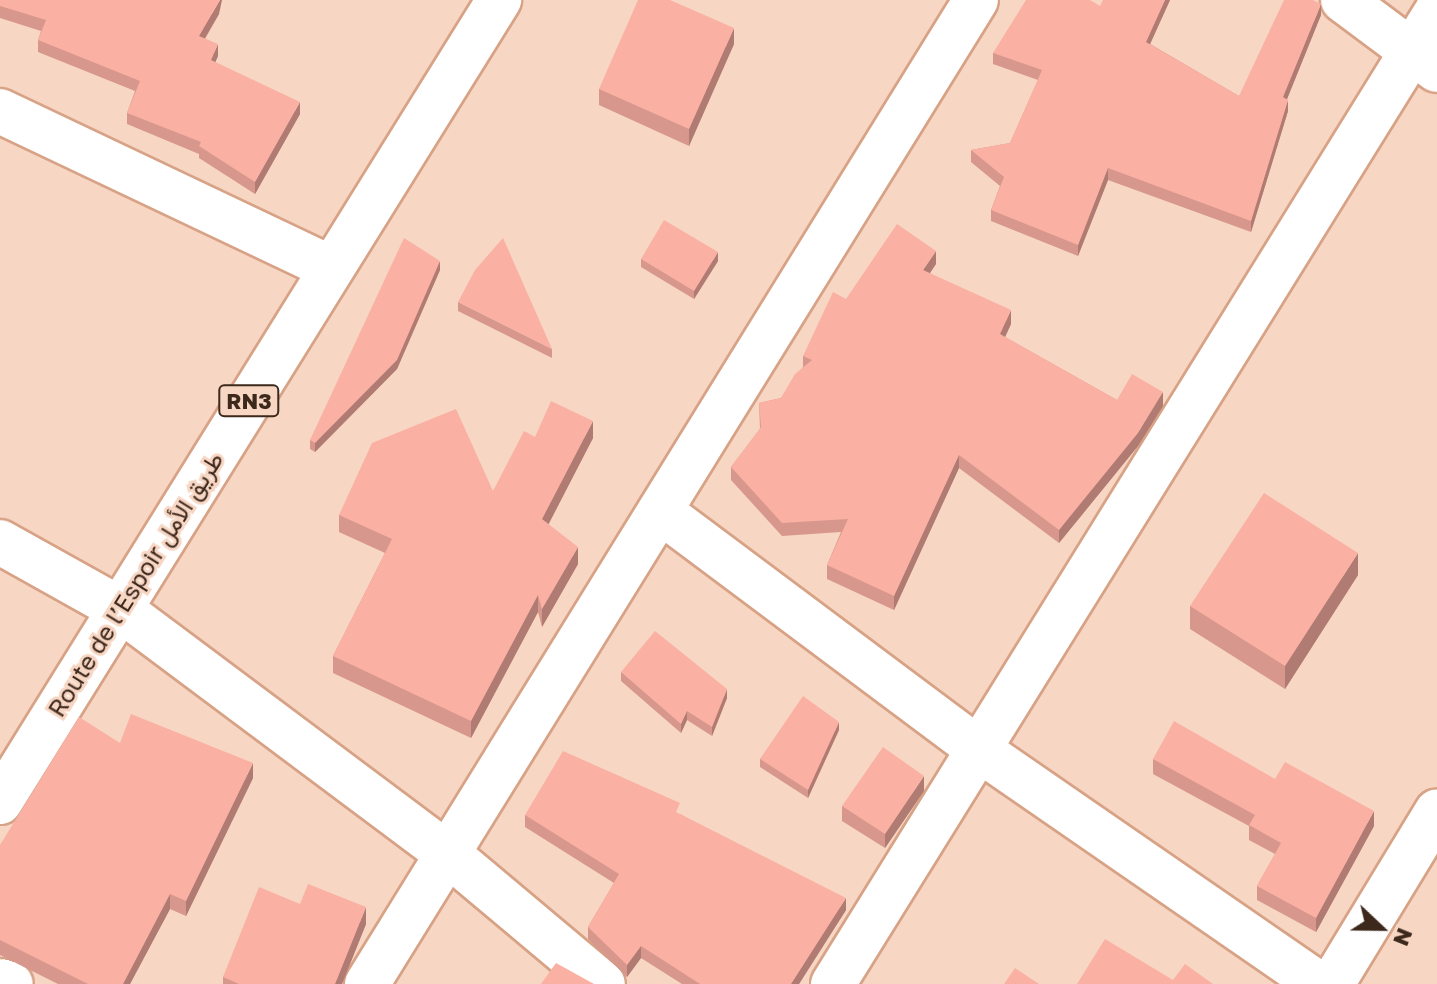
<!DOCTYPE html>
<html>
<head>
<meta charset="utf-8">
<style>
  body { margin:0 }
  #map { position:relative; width:1437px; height:984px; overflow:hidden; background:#f7d6c3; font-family:"Golos Text",Vazirmatn,sans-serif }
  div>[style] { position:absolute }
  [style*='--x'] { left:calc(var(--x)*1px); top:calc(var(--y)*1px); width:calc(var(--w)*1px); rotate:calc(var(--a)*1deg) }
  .roads { filter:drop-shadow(2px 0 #d7a285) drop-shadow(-2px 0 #d7a285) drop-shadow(0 2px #d7a285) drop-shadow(0 -2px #d7a285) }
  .minor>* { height:44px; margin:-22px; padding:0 22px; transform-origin:22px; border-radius:22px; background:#fff }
  .highway>* { height:44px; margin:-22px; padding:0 22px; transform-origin:22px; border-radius:22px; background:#fff }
  .wall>* { inset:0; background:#d7978c }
  .shaded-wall>* { inset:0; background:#af7b72 }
  .building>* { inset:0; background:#fab0a3 }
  span { translate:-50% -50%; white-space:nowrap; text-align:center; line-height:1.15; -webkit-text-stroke:6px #f7d6c3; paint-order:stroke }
  .shield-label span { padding:2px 6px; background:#f7d6c3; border:2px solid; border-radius:6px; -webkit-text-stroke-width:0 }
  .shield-label { font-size:22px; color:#3d281c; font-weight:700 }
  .street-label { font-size:24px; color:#3d281c }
  .north { position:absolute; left:1341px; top:888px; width:80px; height:80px; -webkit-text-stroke:6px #f7d6c3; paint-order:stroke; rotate:112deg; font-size:22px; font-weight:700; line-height:32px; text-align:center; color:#3d281c }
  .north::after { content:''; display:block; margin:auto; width:28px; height:36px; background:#3d281c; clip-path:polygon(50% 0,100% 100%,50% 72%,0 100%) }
</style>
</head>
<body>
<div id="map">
  <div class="roads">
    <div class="minor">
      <div style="--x:1343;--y:0;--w:117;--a:36.7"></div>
      <div style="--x:0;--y:111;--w:366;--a:25.4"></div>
      <div style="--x:660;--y:511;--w:397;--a:36.8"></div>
      <div style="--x:978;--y:749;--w:414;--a:34.6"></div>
      <div style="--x:0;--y:542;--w:137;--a:29.2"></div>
      <div style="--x:120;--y:609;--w:409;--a:36.8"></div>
      <div style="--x:448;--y:854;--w:202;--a:40"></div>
      <div style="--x:0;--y:981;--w:11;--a:15"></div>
      <div style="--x:367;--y:984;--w:1157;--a:-58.25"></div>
      <div style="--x:833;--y:984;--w:1145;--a:-58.17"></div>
      <div style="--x:1332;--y:984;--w:202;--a:-58.7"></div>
    </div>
    <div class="highway">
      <div style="--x:0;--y:802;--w:945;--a:-58.11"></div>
    </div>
  </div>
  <div class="wall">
    <div style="clip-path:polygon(0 0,219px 14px,205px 39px,218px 56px,215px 62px,300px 114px,255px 194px,199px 158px,199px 154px,127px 124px,127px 113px,135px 91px,38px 52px,38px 40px,41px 31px,0 18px)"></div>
    <div style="clip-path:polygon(1170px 0,1150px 44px,1239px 96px,1321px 15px,1287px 99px,1288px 111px,1251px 232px,1108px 180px,1078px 256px,991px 221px,991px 210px,1000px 186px,971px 162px,971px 150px,1010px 143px,1038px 80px,993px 64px,993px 53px,1100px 6px)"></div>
    <div style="clip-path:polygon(734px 44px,689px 146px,599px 105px,599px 89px)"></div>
    <div style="clip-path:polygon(641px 259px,718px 261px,694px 299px,641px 267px)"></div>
    <div style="clip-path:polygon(936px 264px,930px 273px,1011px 324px,1005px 337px,1117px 400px,1163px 406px,1138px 446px,1059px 543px,959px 468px,894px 610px,827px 579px,827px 565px,841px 532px,782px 536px,731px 480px,731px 467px,760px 429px,759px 403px,781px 398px,803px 367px,803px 356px)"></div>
    <div style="clip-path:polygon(440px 270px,397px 369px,315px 452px,310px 449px,310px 440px)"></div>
    <div style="clip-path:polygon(458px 302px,552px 349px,552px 358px,458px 311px)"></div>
    <div style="clip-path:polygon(535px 437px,593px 438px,548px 524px,578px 564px,542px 627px,538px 612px,471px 738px,333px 673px,333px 656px,385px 553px,339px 532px,339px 515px,493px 491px)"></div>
    <div style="clip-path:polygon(1358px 575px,1285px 689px,1190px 629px,1190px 606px)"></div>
    <div style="clip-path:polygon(621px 672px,727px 698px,712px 736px,687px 720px,681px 733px,621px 681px)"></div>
    <div style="clip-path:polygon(839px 730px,808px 798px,760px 767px,760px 759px)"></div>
    <div style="clip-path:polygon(1153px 759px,1275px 779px,1374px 826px,1316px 932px,1257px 900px,1257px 886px,1275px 854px,1249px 840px,1249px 826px,1153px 774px)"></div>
    <div style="clip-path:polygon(253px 778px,186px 916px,170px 909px,130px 984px,58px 984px,0 955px,0 845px)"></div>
    <div style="clip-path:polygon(924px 791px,885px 848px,842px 821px,842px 806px)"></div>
    <div style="clip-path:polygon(680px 814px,846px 910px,799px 984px,682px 984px,641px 958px,627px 977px,588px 939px,588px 927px,614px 883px,525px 827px,525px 815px)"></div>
    <div style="clip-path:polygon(300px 904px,366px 924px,342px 984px,223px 984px,223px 977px)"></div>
  </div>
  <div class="shaded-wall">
    <div style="clip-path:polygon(220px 0,222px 0,219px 14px,199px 48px,199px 36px)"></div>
    <div style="clip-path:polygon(1165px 0,1170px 0,1146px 53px,1146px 42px)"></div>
    <div style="clip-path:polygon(1321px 4px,1321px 15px,1283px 109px,1283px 97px)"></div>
    <div style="clip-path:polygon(734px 28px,734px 44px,689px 146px,689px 129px)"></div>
    <div style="clip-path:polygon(218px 44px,218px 56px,211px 72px,211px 60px)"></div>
    <div style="clip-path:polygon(1288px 100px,1288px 111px,1251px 232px,1251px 221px)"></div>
    <div style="clip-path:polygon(300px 102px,300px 114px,255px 194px,255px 182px)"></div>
    <div style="clip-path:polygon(1108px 168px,1108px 180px,1078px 256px,1078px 245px)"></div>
    <div style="clip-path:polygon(936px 251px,936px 264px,923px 283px,923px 270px)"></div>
    <div style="clip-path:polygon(718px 252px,718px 261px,694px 299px,694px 291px)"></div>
    <div style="clip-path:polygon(440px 261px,440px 270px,397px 369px,315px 452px,315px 443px)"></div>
    <div style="clip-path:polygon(1011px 310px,1011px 324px,1000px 348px,1000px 334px)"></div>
    <div style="clip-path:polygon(1163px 392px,1163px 406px,1138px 446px,1059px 543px,1059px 530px)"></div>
    <div style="clip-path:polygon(593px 421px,593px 438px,542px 537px,542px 519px)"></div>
    <div style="clip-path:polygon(959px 455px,959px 468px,894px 610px,894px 596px)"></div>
    <div style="clip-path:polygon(578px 547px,578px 564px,542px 627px,542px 609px)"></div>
    <div style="clip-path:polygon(1358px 553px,1358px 575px,1285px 689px,1285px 666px)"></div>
    <div style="clip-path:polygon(538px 595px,538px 612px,471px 738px,471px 721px)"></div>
    <div style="clip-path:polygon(727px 689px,727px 698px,712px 736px,712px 727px)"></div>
    <div style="clip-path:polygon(687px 711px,687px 720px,681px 733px,681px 724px)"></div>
    <div style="clip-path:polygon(839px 722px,839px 730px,808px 798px,808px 790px)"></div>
    <div style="clip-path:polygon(253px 763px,253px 778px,186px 916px,186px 901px)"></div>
    <div style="clip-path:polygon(924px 776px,924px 791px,885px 848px,885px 834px)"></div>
    <div style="clip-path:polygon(1374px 811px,1374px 826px,1316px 932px,1316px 918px)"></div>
    <div style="clip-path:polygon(170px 894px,170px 909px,130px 984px,123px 984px)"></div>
    <div style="clip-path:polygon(846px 898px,846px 910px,799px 984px,791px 984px)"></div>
    <div style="clip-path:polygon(366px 907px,366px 924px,342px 984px,335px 984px)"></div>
    <div style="clip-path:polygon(641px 946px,641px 958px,627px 977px,627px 965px)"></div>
  </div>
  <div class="building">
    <div style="clip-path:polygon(0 0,220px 0,199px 36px,218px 44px,211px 60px,300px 102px,255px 182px,199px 146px,201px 142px,127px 113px,140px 81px,38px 40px,46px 20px,0 6px)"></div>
    <div style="clip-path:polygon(638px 0,670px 0,734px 28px,689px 129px,599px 89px)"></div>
    <div style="clip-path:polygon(1026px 0,1090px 0,1100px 6px,1103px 0,1165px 0,1146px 42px,1239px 96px,1284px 0,1313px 0,1321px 4px,1283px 97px,1288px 100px,1251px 221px,1108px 168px,1078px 245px,991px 210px,1004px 177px,971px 150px,1010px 143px,1042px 70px,993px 53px)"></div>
    <div style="clip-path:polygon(664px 220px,718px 252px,694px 291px,641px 259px)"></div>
    <div style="clip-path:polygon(897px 224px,936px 251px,923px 270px,1011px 310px,1000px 334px,1117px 400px,1132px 374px,1163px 392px,1138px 433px,1059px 530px,959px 455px,894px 596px,827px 565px,848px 519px,782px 523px,731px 467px,761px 427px,759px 403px,781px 398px,795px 374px,812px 360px,803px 356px,833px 292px,846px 299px)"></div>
    <div style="clip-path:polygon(404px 238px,440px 261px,397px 360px,315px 443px,310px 440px)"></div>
    <div style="clip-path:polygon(503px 238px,552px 349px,458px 302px,475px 270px)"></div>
    <div style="clip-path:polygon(551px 401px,593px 421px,542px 519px,578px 547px,542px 609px,538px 595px,471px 721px,333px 656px,392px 539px,339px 515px,372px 443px,456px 409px,493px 491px,524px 431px,535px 437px)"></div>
    <div style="clip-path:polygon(1264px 493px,1358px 553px,1285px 666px,1190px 606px)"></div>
    <div style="clip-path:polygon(655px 631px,727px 689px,712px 727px,687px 711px,681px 724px,621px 672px)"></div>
    <div style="clip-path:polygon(803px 696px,839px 722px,808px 790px,760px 759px)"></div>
    <div style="clip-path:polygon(131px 714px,253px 763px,186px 901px,170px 894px,123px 984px,88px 984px,0 940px,0 845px,79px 717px,120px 743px)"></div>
    <div style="clip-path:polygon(1174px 721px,1275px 779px,1285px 762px,1374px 811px,1316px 918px,1257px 886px,1281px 843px,1249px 825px,1255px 815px,1153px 759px)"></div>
    <div style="clip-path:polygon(883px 747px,924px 776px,885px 834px,842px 806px)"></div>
    <div style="clip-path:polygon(563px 751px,680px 803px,676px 812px,846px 898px,791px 984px,700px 984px,641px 946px,627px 965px,588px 927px,619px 874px,525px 815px)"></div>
    <div style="clip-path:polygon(308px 884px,366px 907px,335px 984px,239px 984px,223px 977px,259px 887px,300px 904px)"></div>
    <div style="clip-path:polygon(1105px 939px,1173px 980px,1185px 964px,1213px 984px,1077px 984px)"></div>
    <div style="clip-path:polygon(556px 963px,594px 984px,541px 984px)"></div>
    <div style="clip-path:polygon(1015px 968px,1039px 984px,1004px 984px)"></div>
  </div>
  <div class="shield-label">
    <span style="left:249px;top:401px">RN3</span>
  </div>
  <div class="street-label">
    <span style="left:135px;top:584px;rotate:-58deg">Route de l’Espoir طريق الأمل</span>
  </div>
  <div class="north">N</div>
</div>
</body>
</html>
